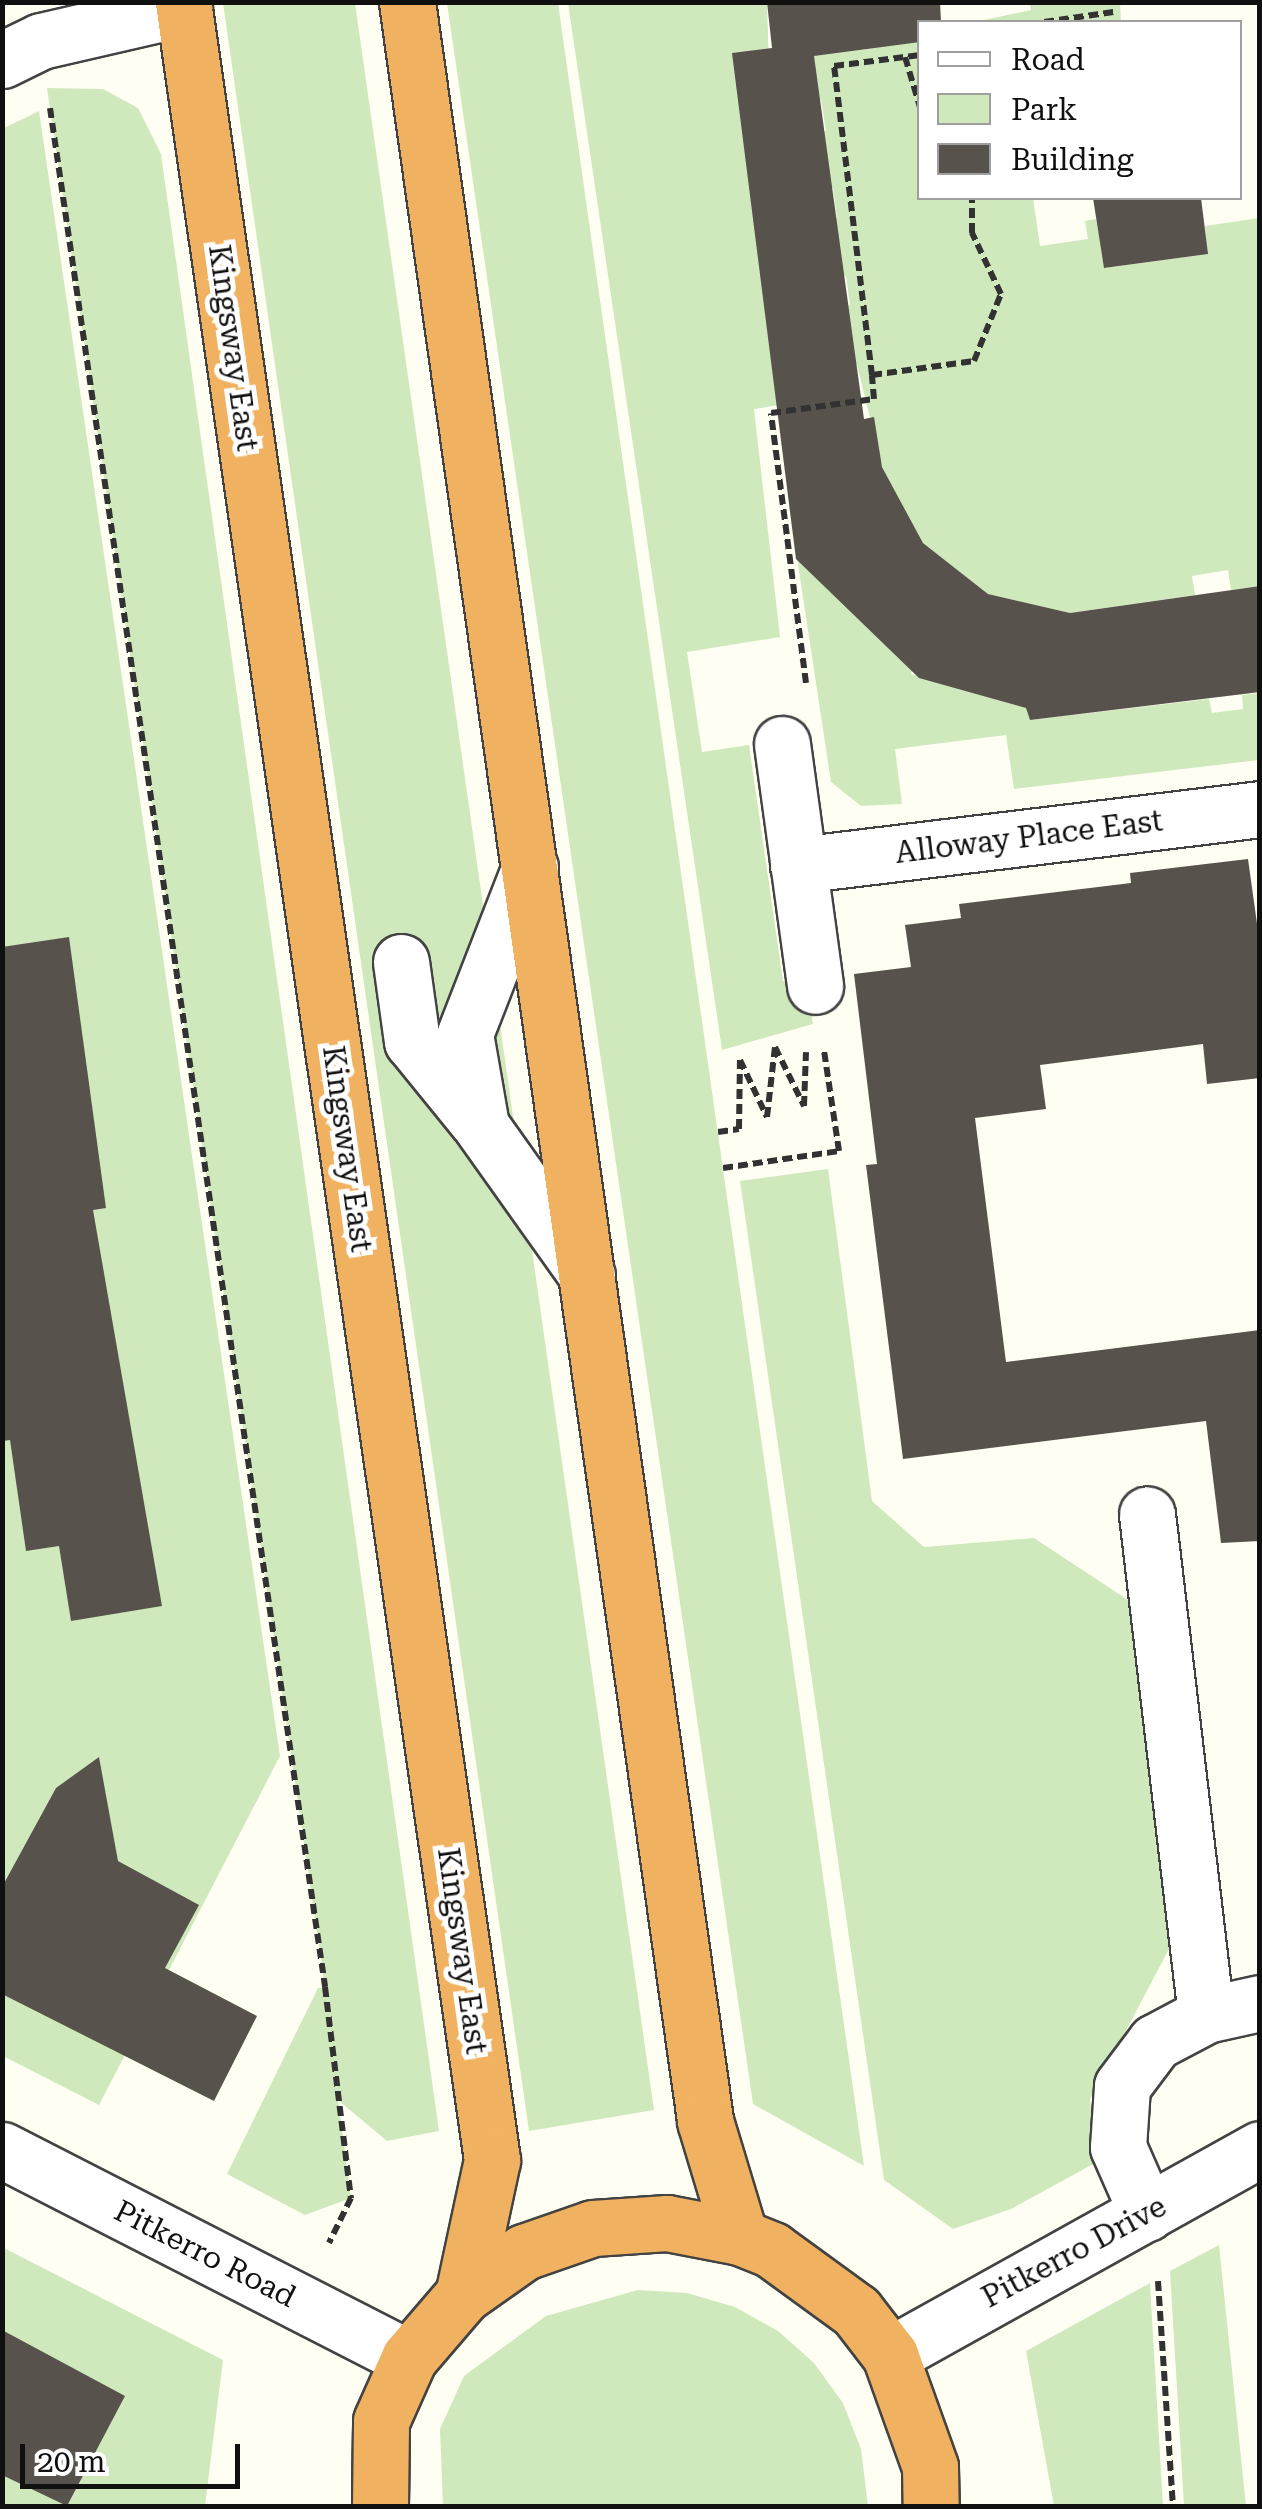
<!DOCTYPE html>
<html>
<head>
<meta charset="utf-8">
<style>
  body { margin:0 }
  #map { position:relative; width:1262px; height:2509px; overflow:hidden; background:#fffef3; font-family:"Roboto Serif",serif }
  div>[style] { position:absolute }
  [style*='--x'] { left:calc(var(--x)*1px); top:calc(var(--y)*1px); width:calc(var(--w)*1px); rotate:calc(var(--a)*1deg) }
  .green>* { inset:0; background:#cfe9bd }
  .building>* { inset:0; background:#58524c }
  .path>* { height:6px; margin-top:-3px; transform-origin:0; background:repeating-linear-gradient(90deg,#323232 0 10px,transparent 0 15px) }
  .roads { filter:drop-shadow(2px 0 #434343) drop-shadow(-2px 0 #434343) drop-shadow(0 2px #434343) drop-shadow(0 -2px #434343) }
  .minor>* { height:55px; margin:-27.5px; padding:0 27.5px; transform-origin:27.5px; border-radius:27.5px; background:#fff }
  .highway>* { height:55px; margin:-27.5px; padding:0 27.5px; transform-origin:27.5px; border-radius:27.5px; background:#f0b260 }
  span { translate:-50% -50%; white-space:nowrap; text-align:center; line-height:1.15; -webkit-text-stroke:10px #fff; paint-order:stroke }
  .street-label { font-size:30px; color:#101010 }
  .frame { position:absolute; inset:0; border:5px solid #101010; pointer-events:none }
  .legend { position:absolute; left:917px; top:20px; width:325px; height:180px; box-sizing:border-box; background:#fff; border:2px solid #9f9f9f; margin:0; padding:12px 18px; list-style:none; font-size:30px; color:#101010 }
  .legend li { display:flex; align-items:center; gap:20px; height:50px }
  .legend b { width:50px; border:2px solid #9f9f9f }
  .scale { position:absolute; left:20px; top:2444px; width:220px; height:45px; box-sizing:border-box; border:5px solid #101010; border-top:0; padding-left:12px; font-size:30px; line-height:35px; white-space:nowrap; color:#101010; -webkit-text-stroke:8px #fff; paint-order:stroke }
</style>
</head>
<body>
<div id="map">
  <div class="green">
    <div style="clip-path:polygon(223px 3px,355px 3px,654px 2110px,529px 2131px)"></div>
    <div style="clip-path:polygon(447px 3px,558px 3px,864px 2166px,753px 2104px)"></div>
    <div style="clip-path:polygon(568px 3px,767px 3px,779px 405px,754px 409px,780px 637px,687px 652px,702px 752px,749px 745px,783px 981px,805px 979px,813px 1024px,722px 1050px)"></div>
    <div style="clip-path:polygon(1030px 3px,1120px 3px,1121px 22px,974px 22px,1031px 10px)"></div>
    <div style="clip-path:polygon(919px 34px,920px 198px,1033px 198px,1040px 246px,1088px 239px,1085px 221px,1096px 219px,1105px 268px,1207px 254px,1205px 226px,1259px 218px,1259px 586px,1231px 590px,1228px 570px,1192px 576px,1195px 595px,1070px 613px,988px 594px,923px 543px,882px 467px,857px 365px,848px 366px,840px 308px,850px 305px,846px 276px,837px 276px,829px 220px,837px 218px,833px 188px,825px 188px,817px 133px,826px 131px,821px 100px,813px 100px,805px 44px,863px 50px)"></div>
    <div style="clip-path:polygon(47px 88px,103px 89px,138px 108px,161px 154px,439px 2131px,387px 2141px,338px 2100px,351px 2198px,305px 2215px,227px 2174px,318px 1988px,325px 1987px)"></div>
    <div style="clip-path:polygon(39px 111px,280px 1756px,99px 2105px,3px 2056px,2px 129px)"></div>
    <div style="clip-path:polygon(789px 505px,830px 577px,915px 664px,911px 674px,1026px 708px,1030px 720px,1209px 699px,1212px 713px,1243px 709px,1242px 695px,1259px 693px,1259px 760px,1014px 789px,1006px 735px,895px 749px,902px 804px,861px 806px,831px 782px)"></div>
    <div style="clip-path:polygon(828px 1169px,872px 1501px,924px 1547px,1034px 1538px,1128px 1600px,1170px 1947px,1090px 2099px,1095px 2163px,1011px 2209px,953px 2229px,884px 2180px,740px 1181px)"></div>
    <div style="clip-path:polygon(1219px 2245px,1246px 2506px,1184px 2506px,1170px 2271px)"></div>
    <div style="clip-path:polygon(2px 2247px,223px 2360px,205px 2506px,3px 2506px)"></div>
    <div style="clip-path:polygon(1150px 2283px,1163px 2506px,1054px 2506px,1026px 2351px)"></div>
    <div style="clip-path:polygon(638px 2290px,687px 2293px,735px 2307px,778px 2331px,814px 2363px,843px 2403px,861px 2449px,868px 2506px,443px 2506px,440px 2429px,464px 2376px,546px 2316px)"></div>
  </div>
  <div class="building">
    <div style="clip-path:polygon(767px 2px,940px 2px,941px 22px,920px 22px,920px 42px,814px 56px,864px 419px,874px 417px,882px 467px,923px 543px,988px 594px,1070px 613px,1260px 586px,1260px 692px,1030px 720px,1026px 708px,919px 678px,796px 559px,732px 53px,772px 48px)"></div>
    <div style="clip-path:polygon(1093px 198px,1201px 198px,1208px 254px,1104px 268px)"></div>
    <div style="clip-path:polygon(1248px 859px,1260px 945px,1260px 1078px,1207px 1084px,1203px 1044px,1040px 1065px,1046px 1109px,975px 1118px,1006px 1362px,1260px 1330px,1260px 1541px,1221px 1543px,1206px 1421px,903px 1459px,866px 1165px,877px 1164px,854px 974px,911px 967px,905px 925px,961px 918px,959px 904px,1131px 883px,1130px 873px)"></div>
    <div style="clip-path:polygon(69px 937px,106px 1208px,93px 1210px,162px 1606px,71px 1621px,59px 1546px,26px 1551px,10px 1440px,3px 1441px,2px 1362px,2px 947px)"></div>
    <div style="clip-path:polygon(99px 1757px,118px 1861px,199px 1905px,165px 1968px,257px 2016px,214px 2101px,2px 1994px,2px 1887px,56px 1788px)"></div>
    <div style="clip-path:polygon(2px 2330px,125px 2396px,67px 2506px,2px 2475px)"></div>
  </div>
  <div class="path">
    <div style="--x:1044;--y:22;--w:70;--a:-8.2"></div>
    <div style="--x:905;--y:57;--w:52;--a:73.3"></div>
    <div style="--x:50;--y:108;--w:1899;--a:81.67"></div>
    <div style="--x:325;--y:1987;--w:213;--a:83"></div>
    <div style="--x:351;--y:2198;--w:50;--a:116.1"></div>
    <div style="--x:872;--y:375;--w:311;--a:-97"></div>
    <div style="--x:834;--y:66;--w:87;--a:-7.3"></div>
    <div style="--x:806;--y:683;--w:272;--a:-97.4"></div>
    <div style="--x:771;--y:413;--w:104;--a:-7.7"></div>
    <div style="--x:874;--y:399;--w:24;--a:-95"></div>
    <div style="--x:872;--y:375;--w:103;--a:-7.8"></div>
    <div style="--x:974;--y:361;--w:72;--a:-68.1"></div>
    <div style="--x:1001;--y:294;--w:68;--a:-115.4"></div>
    <div style="--x:972;--y:233;--w:35;--a:-90"></div>
    <div style="--x:718;--y:1132;--w:21;--a:-8"></div>
    <div style="--x:739;--y:1129;--w:69;--a:-89.2"></div>
    <div style="--x:740;--y:1060;--w:63;--a:64.7"></div>
    <div style="--x:767;--y:1117;--w:70;--a:-83.5"></div>
    <div style="--x:775;--y:1047;--w:66;--a:63.8"></div>
    <div style="--x:804;--y:1106;--w:54;--a:-87.9"></div>
    <div style="--x:723;--y:1168;--w:117;--a:-8.3"></div>
    <div style="--x:839;--y:1151;--w:101;--a:-98.5"></div>
    <div style="--x:1158;--y:2281;--w:225;--a:86.2"></div>
  </div>
  <div class="roads">
    <div class="minor">
      <div style="--x:2;--y:60;--w:43;--a:-26"></div>
      <div style="--x:41;--y:41;--w:147;--a:-13"></div>
      <div style="--x:782;--y:744;--w:244;--a:82.2"></div>
      <div style="--x:798;--y:865;--w:465;--a:-6.9"></div>
      <div style="--x:530;--y:867;--w:179;--a:111.3"></div>
      <div style="--x:465;--y:1034;--w:93;--a:80.1"></div>
      <div style="--x:481;--y:1126;--w:183;--a:54.6"></div>
      <div style="--x:401;--y:962;--w:80;--a:82.1"></div>
      <div style="--x:412;--y:1041;--w:103;--a:50.9"></div>
      <div style="--x:1206;--y:2015;--w:55;--a:-12.5"></div>
      <div style="--x:2;--y:2150;--w:457;--a:27.1"></div>
      <div style="--x:1147;--y:2213;--w:72;--a:-113.7"></div>
      <div style="--x:1118;--y:2147;--w:61;--a:-86.2"></div>
      <div style="--x:1122;--y:2086;--w:55;--a:-53.1"></div>
      <div style="--x:1155;--y:2042;--w:58;--a:-27.9"></div>
      <div style="--x:1206;--y:2015;--w:504;--a:-96.72"></div>
      <div style="--x:890;--y:2355;--w:423;--a:-29.1"></div>
    </div>
    <div class="highway">
      <div style="--x:183;--y:2;--w:2180;--a:81.85"></div>
      <div style="--x:492;--y:2160;--w:138;--a:102.1"></div>
      <div style="--x:407;--y:2;--w:2140;--a:81.99"></div>
      <div style="--x:705;--y:2121;--w:121;--a:73.2"></div>
      <div style="--x:380;--y:2506;--w:85;--a:-89.3"></div>
      <div style="--x:381;--y:2421;--w:69;--a:-66"></div>
      <div style="--x:409;--y:2358;--w:83;--a:-49.4"></div>
      <div style="--x:463;--y:2295;--w:75;--a:-35.2"></div>
      <div style="--x:524;--y:2252;--w:73;--a:-19.2"></div>
      <div style="--x:593;--y:2228;--w:74;--a:-3.9"></div>
      <div style="--x:667;--y:2223;--w:74;--a:10.9"></div>
      <div style="--x:740;--y:2237;--w:35;--a:22"></div>
      <div style="--x:772;--y:2250;--w:104;--a:36"></div>
      <div style="--x:856;--y:2311;--w:56;--a:52.3"></div>
      <div style="--x:890;--y:2355;--w:119;--a:70.3"></div>
      <div style="--x:930;--y:2467;--w:39;--a:89"></div>
    </div>
  </div>
  <div class="street-label">
    <span style="left:233px;top:348px;rotate:82deg">Kingsway East</span>
    <span style="left:1029px;top:837px;rotate:-7deg">Alloway Place East</span>
    <span style="left:347px;top:1149px;rotate:82deg">Kingsway East</span>
    <span style="left:462px;top:1951px;rotate:82deg">Kingsway East</span>
    <span style="left:1074px;top:2252px;rotate:-28deg">Pitkerro Drive</span>
    <span style="left:205px;top:2254px;rotate:27deg">Pitkerro Road</span>
  </div>
  <div class="frame"></div>
  <ul class="legend">
  <li><b style="height:12px;background:#fff"></b>Road</li>
  <li><b style="height:28px;background:#cfe9bd"></b>Park</li>
  <li><b style="height:28px;background:#58524c"></b>Building</li>
  </ul>
  <div class="scale">20 m</div>
</div>
</body>
</html>
